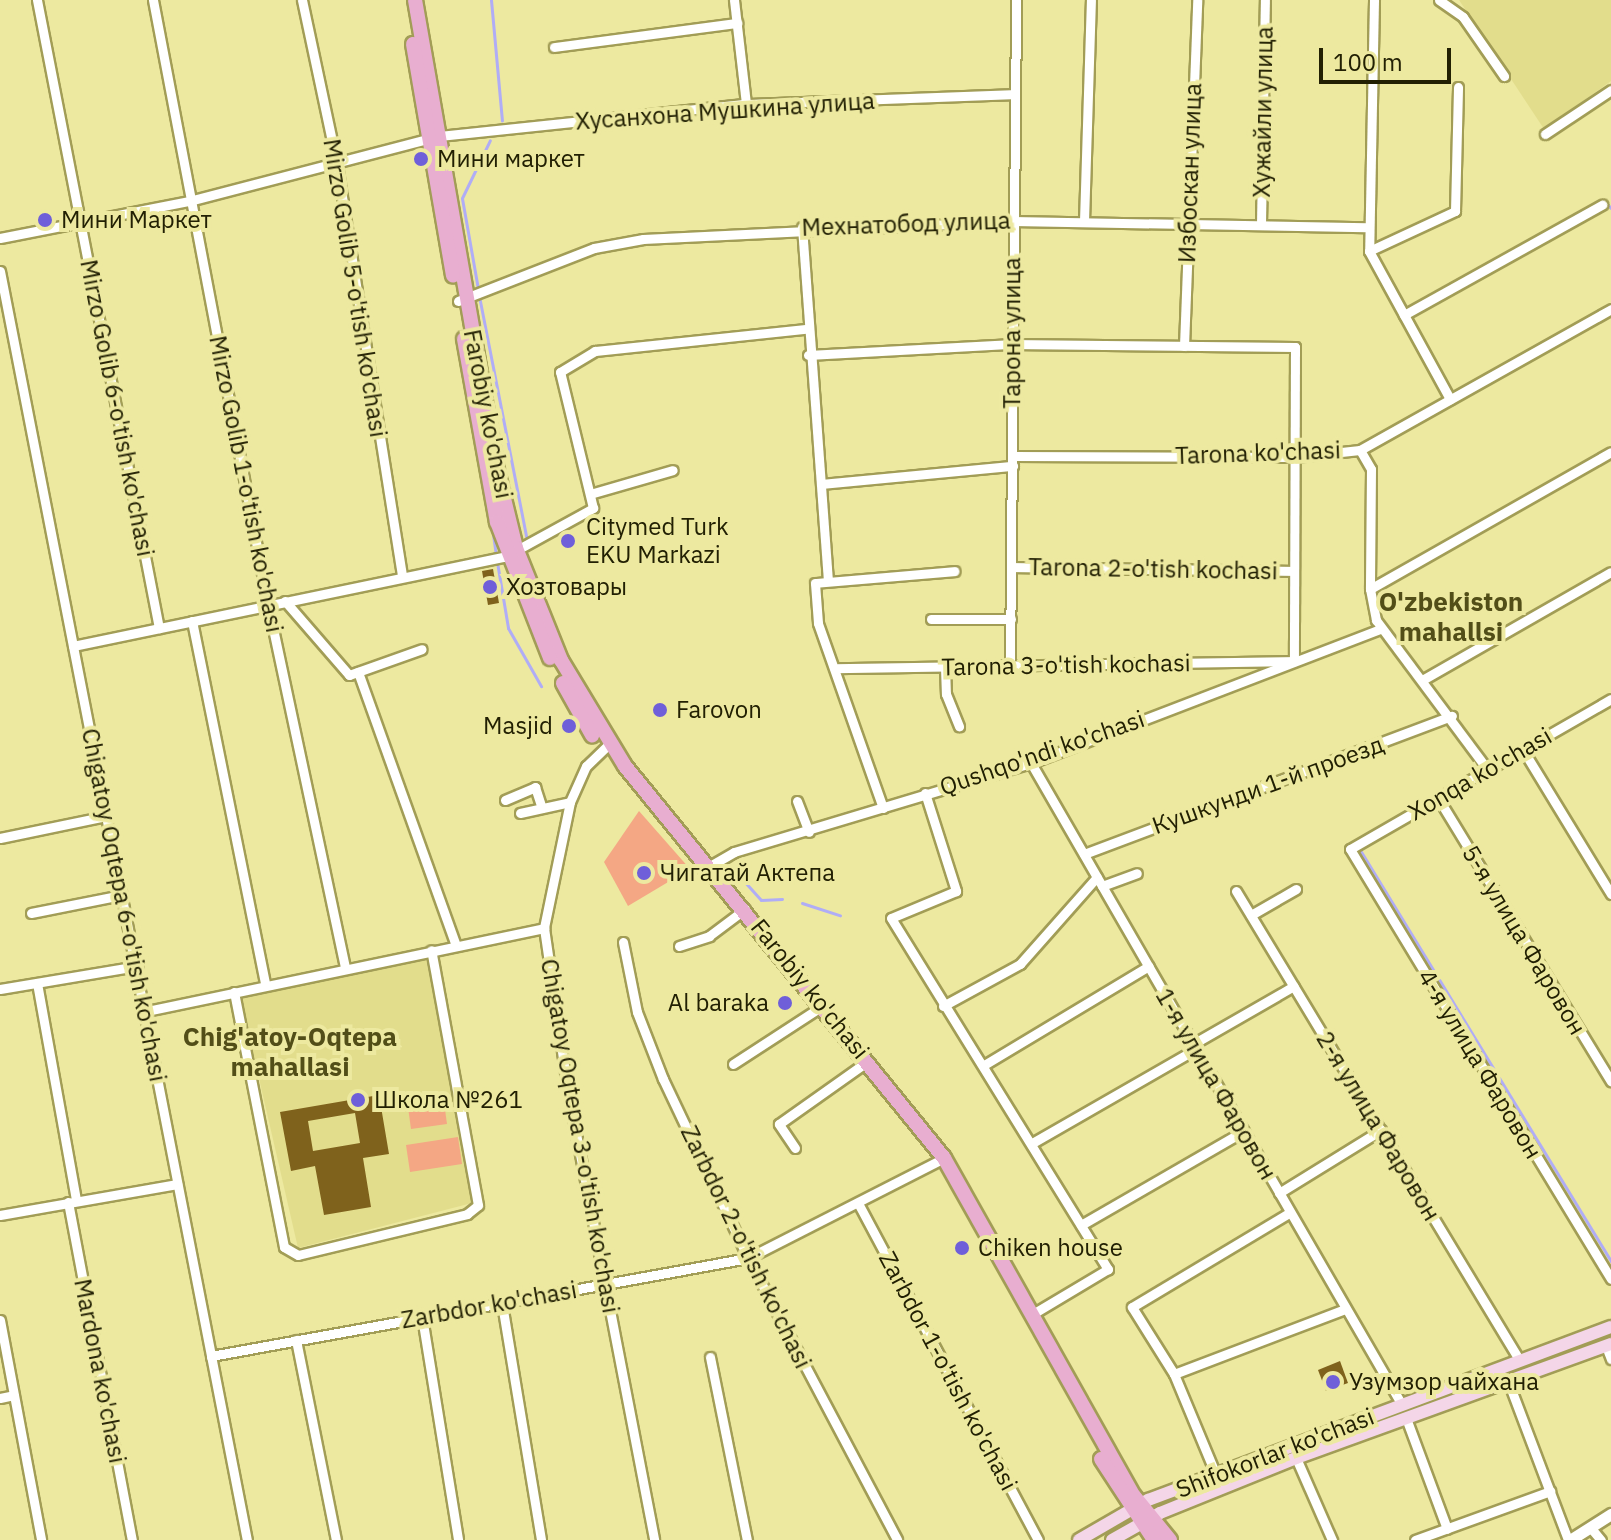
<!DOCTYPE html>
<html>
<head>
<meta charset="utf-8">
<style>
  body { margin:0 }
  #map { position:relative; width:1611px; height:1540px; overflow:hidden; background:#ede9a0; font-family:"IBM Plex Sans",sans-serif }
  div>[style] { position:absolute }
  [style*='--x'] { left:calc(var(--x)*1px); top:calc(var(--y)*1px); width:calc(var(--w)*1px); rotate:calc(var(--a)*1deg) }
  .built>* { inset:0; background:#e2dd8c }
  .green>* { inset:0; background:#f4a784 }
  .stream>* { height:3px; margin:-1.5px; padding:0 1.5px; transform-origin:1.5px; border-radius:1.5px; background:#b0adf6 }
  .building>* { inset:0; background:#7f621c }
  .roads { filter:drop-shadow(2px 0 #a29d56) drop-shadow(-2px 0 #a29d56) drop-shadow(0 2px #a29d56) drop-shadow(0 -2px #a29d56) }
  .minor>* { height:9px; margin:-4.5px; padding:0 4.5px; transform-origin:4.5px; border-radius:4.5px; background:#fff }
  .tertiary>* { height:11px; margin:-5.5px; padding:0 5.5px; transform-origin:5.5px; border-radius:5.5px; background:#fff }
  .secondary>* { height:12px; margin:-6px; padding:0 6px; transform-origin:6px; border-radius:6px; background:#f4d6e8 }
  .primary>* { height:14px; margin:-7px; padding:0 7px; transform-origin:7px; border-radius:7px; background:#e8aed0 }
  .dots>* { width:22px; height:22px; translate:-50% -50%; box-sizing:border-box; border:4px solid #ede9a0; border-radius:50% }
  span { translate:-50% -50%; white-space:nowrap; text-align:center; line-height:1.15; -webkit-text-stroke:8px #ede9a0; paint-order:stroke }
  .street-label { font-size:24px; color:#222003 }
  .poi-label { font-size:24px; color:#222003 }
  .left { translate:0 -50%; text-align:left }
  .right { translate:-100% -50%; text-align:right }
  .neighbourhood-label { font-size:26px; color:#524e18; font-weight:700 }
  .scale { position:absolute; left:1319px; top:48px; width:132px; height:36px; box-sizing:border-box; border:4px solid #222003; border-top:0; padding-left:10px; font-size:24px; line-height:28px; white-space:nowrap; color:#222003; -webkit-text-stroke:6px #ede9a0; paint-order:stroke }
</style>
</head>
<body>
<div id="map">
  <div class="built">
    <div style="clip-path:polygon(1459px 0,1611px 0,1611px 81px,1544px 129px)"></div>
    <div style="clip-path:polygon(426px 956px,472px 1203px,298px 1248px,240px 996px)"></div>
  </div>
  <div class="green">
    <div style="clip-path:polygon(639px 811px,690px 869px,628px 906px,604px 862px)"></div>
    <div style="clip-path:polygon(443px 1095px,447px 1124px,411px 1129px,407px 1100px)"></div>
    <div style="clip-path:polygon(458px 1137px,462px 1164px,410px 1172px,406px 1145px)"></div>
  </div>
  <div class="stream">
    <div style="--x:491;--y:0;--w:121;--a:84.8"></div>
    <div style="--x:1604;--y:201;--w:10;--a:45"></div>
    <div style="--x:478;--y:289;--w:92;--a:-100"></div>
    <div style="--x:462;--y:198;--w:64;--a:-64.2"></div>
    <div style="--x:479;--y:296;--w:245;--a:78.9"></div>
    <div style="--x:492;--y:527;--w:28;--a:82"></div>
    <div style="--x:497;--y:562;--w:67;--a:80.5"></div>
    <div style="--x:508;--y:628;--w:67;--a:60.4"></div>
    <div style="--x:1360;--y:850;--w:482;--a:58.6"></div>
    <div style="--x:734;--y:870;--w:40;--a:48"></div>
    <div style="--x:761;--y:900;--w:21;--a:-3"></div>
    <div style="--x:802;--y:903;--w:40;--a:18"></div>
  </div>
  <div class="building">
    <div style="clip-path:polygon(493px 569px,499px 603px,488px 605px,482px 571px)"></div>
    <div style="clip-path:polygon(evenodd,379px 1095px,389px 1154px,363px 1158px,371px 1207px,324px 1215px,315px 1166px,291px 1171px,280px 1112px,379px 1095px,355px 1113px,360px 1143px,313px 1151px,308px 1121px,355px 1113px)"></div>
    <div style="clip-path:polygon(1340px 1361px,1348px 1383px,1326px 1391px,1318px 1370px)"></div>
  </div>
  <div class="roads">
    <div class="minor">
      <div style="--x:37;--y:0;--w:640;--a:79.01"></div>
      <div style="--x:153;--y:0;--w:616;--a:79.24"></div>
      <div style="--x:268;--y:605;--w:370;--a:78"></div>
      <div style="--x:302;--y:0;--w:169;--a:78"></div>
      <div style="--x:337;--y:165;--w:417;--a:81"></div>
      <div style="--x:734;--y:0;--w:105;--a:83.4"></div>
      <div style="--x:1374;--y:0;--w:251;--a:91.1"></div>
      <div style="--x:1369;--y:251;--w:169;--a:61.3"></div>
      <div style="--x:1439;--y:0;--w:29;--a:35"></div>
      <div style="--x:1463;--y:17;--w:72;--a:55.2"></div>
      <div style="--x:554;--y:47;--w:185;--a:-7.5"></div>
      <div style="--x:1545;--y:134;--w:79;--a:-33.7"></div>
      <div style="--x:1084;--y:221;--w:221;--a:-88.2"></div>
      <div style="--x:1261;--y:224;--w:224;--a:-89"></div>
      <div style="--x:802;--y:227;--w:353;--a:85.8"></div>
      <div style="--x:0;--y:238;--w:197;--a:-11.1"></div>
      <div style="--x:193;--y:200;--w:254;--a:-14.6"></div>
      <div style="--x:439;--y:136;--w:309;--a:-6"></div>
      <div style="--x:746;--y:104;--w:267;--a:-2.1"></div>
      <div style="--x:1369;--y:251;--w:95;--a:-24.9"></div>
      <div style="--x:1455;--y:211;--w:124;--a:-88.6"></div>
      <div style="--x:0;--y:271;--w:1293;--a:78.99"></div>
      <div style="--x:458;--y:301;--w:146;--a:-21.3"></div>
      <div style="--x:594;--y:248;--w:50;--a:-10.4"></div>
      <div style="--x:643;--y:239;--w:369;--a:-2.8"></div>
      <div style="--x:1012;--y:221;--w:354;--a:1"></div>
      <div style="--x:1404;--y:315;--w:227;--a:-29.1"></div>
      <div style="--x:1184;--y:346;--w:346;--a:-87.8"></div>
      <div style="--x:808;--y:355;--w:201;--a:-3.1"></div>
      <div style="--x:1009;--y:344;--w:286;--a:0.6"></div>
      <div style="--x:1295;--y:347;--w:314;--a:90.2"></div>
      <div style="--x:1294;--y:661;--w:456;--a:179.1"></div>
      <div style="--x:1360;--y:450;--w:22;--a:60"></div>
      <div style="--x:1371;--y:469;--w:120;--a:90.5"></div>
      <div style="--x:1370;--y:589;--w:32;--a:79"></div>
      <div style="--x:1376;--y:620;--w:187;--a:53.3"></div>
      <div style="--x:1013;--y:456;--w:282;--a:0.2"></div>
      <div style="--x:1295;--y:457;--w:65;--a:-6.1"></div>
      <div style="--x:1360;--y:450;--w:288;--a:-29.3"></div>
      <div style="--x:821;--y:484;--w:193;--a:-5.4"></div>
      <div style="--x:590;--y:494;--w:86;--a:-16.1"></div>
      <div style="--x:1012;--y:567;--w:282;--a:0.8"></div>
      <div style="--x:1370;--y:589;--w:277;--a:-29.6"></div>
      <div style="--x:285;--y:601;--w:98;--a:49.1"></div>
      <div style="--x:349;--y:675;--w:77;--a:-19.6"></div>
      <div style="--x:931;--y:619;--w:80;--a:0"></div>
      <div style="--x:192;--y:621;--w:370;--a:78.6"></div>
      <div style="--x:73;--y:646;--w:440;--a:-11.7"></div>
      <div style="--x:504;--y:557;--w:102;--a:-28.8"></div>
      <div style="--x:593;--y:508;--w:140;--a:-103.6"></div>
      <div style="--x:560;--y:372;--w:41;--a:-31"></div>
      <div style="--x:595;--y:351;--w:212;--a:-6"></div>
      <div style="--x:1010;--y:666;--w:666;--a:-89.48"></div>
      <div style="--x:945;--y:667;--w:27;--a:88"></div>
      <div style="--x:946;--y:694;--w:35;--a:68"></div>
      <div style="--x:358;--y:672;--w:290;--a:70.3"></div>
      <div style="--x:1424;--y:679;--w:215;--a:-29.8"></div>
      <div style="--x:1611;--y:699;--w:301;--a:150.1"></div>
      <div style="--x:1350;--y:849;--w:503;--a:58.74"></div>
      <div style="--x:609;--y:744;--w:32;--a:136"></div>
      <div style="--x:586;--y:766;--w:39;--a:114"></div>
      <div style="--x:570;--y:802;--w:129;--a:101.7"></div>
      <div style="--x:544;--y:928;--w:166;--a:81.7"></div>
      <div style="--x:568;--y:1092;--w:456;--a:79.1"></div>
      <div style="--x:1523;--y:750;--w:169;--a:58.6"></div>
      <div style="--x:1031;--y:763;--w:741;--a:59.98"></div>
      <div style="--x:925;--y:793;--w:103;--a:72.4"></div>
      <div style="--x:956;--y:891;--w:70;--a:157.4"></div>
      <div style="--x:891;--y:918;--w:413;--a:58.3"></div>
      <div style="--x:1108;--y:1269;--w:90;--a:149.1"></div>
      <div style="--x:1438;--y:798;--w:332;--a:58.6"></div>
      <div style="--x:505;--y:800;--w:33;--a:-23"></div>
      <div style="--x:535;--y:787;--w:22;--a:72"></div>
      <div style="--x:797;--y:801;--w:33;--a:69"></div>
      <div style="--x:883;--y:808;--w:196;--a:-109.4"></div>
      <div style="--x:818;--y:623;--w:40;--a:-94.3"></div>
      <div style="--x:815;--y:583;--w:140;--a:-4.9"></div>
      <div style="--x:520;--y:813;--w:51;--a:-12.4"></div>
      <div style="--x:0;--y:838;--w:108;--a:-11.7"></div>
      <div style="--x:1084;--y:854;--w:393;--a:-20.6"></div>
      <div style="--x:703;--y:870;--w:36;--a:-30"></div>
      <div style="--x:734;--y:852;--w:310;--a:-16.7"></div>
      <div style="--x:1031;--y:763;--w:374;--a:-21"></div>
      <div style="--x:1102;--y:886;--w:37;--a:-20"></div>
      <div style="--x:1236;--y:891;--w:549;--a:58.86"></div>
      <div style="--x:31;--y:913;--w:93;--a:-11.2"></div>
      <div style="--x:1251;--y:915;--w:52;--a:-30"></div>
      <div style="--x:623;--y:942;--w:71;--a:78.7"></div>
      <div style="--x:637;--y:1012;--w:72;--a:68.8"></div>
      <div style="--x:663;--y:1079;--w:198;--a:64.6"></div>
      <div style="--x:748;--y:1258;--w:319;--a:62.1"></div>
      <div style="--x:679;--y:946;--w:32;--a:-18"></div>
      <div style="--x:709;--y:936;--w:45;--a:-36.9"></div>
      <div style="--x:37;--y:983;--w:220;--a:79.8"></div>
      <div style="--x:0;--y:989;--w:140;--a:-9.5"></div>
      <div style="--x:234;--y:992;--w:260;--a:78.9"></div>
      <div style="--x:284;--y:1247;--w:16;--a:30"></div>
      <div style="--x:298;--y:1255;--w:174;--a:-13.6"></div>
      <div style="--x:467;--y:1214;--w:14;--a:-39"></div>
      <div style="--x:478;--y:1205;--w:259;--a:-100.4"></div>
      <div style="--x:943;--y:1006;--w:88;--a:-28.6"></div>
      <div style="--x:1020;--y:964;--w:116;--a:-48.5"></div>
      <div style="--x:147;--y:1011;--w:406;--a:-11.8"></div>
      <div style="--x:1193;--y:1044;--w:116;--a:-29.9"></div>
      <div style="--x:733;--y:1064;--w:99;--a:-33"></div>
      <div style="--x:984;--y:1065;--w:192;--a:-31"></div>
      <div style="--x:1034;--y:1142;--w:187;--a:-29.9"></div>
      <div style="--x:795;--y:1148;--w:29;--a:-124"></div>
      <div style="--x:779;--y:1124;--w:109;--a:-35.3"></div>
      <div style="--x:1279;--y:1193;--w:120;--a:-31.7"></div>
      <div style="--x:68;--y:1202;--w:344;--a:79.3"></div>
      <div style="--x:858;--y:1203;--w:382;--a:61.9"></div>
      <div style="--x:0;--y:1215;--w:180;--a:-9.9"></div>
      <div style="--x:1081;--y:1225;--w:188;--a:-30"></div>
      <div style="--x:502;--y:1304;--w:239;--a:80.6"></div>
      <div style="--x:422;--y:1317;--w:226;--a:80.8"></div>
      <div style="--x:0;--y:1320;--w:224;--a:79.4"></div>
      <div style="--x:296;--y:1340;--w:204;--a:78.7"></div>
      <div style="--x:1606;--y:1346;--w:14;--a:69"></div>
      <div style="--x:211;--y:1356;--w:546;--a:-10.34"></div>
      <div style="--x:748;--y:1258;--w:220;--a:-27"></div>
      <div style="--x:710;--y:1357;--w:187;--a:78.6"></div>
      <div style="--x:1174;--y:1374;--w:183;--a:-20.8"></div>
      <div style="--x:1508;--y:1381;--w:170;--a:69.3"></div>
      <div style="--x:0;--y:1398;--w:14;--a:-12"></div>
      <div style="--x:1406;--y:1418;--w:118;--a:69.7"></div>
      <div style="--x:1296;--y:1458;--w:90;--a:66.3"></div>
      <div style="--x:1216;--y:1475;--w:109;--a:-112.6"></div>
      <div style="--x:1174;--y:1374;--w:79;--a:-122.1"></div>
      <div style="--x:1132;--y:1307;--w:183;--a:-30.9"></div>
      <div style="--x:1590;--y:1527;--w:17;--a:50"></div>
      <div style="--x:1415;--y:1540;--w:144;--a:-19.9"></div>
    </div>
    <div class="tertiary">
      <div style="--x:1570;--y:1540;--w:49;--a:-32.4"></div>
    </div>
    <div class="secondary">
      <div style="--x:1079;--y:1540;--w:80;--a:-30.1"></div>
      <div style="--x:1148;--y:1500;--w:494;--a:-20.5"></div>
      <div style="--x:1112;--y:1540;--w:55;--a:-29.4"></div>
      <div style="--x:1160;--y:1513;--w:147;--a:-22"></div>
      <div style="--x:1296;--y:1458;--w:335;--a:-19.9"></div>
    </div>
    <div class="primary">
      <div style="--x:415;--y:0;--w:477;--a:80.1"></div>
      <div style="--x:497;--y:470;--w:80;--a:76.3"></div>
      <div style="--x:516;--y:548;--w:121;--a:68.1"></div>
      <div style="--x:561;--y:660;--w:124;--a:58.9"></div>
      <div style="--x:625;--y:766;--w:505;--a:50.86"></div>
      <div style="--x:944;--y:1158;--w:388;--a:60.7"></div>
      <div style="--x:1134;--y:1496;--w:57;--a:50.7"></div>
      <div style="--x:413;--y:44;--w:235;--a:80.2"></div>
      <div style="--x:464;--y:339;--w:186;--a:79.8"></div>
      <div style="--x:497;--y:522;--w:146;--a:68.7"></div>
      <div style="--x:563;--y:683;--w:60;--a:60.9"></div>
      <div style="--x:1101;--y:1459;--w:97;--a:56.8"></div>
    </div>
  </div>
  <div class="dots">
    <div style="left:421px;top:159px;background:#6f5fd9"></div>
    <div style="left:45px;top:220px;background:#6f5fd9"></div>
    <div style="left:568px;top:541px;background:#6f5fd9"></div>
    <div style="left:490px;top:587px;background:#6f5fd9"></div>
    <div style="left:660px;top:710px;background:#6f5fd9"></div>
    <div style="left:569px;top:726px;background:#6f5fd9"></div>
    <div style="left:644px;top:873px;background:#6f5fd9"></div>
    <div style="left:785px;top:1003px;background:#6f5fd9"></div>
    <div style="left:358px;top:1100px;background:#6f5fd9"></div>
    <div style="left:962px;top:1248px;background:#6f5fd9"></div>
    <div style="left:1333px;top:1382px;background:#6f5fd9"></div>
  </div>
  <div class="street-label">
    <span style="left:725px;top:111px;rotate:-4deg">Хусанхона Мушкина улица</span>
    <span style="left:1263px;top:112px;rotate:-89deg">Хужайли улица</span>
    <span style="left:1190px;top:173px;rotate:-88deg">Избоскан улица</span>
    <span style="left:906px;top:224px;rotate:-2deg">Мехнатобод улица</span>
    <span style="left:355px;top:288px;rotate:81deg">Mirzo Golib 5-o'tish ko'chasi</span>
    <span style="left:1012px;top:333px;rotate:-90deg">Тарона улица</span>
    <span style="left:117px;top:408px;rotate:79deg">Mirzo Golib 6-o'tish ko'chasi</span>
    <span style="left:488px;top:414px;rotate:79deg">Farobiy ko'chasi</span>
    <span style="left:1258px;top:453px;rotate:-2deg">Tarona ko'chasi</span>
    <span style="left:246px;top:484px;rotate:79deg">Mirzo Golib 1-o'tish ko'chasi</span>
    <span style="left:1153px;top:569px;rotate:1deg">Tarona 2-o'tish kochasi</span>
    <span style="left:1066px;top:665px;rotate:-1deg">Tarona 3-o'tish kochasi</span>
    <span style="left:1042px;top:753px;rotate:-19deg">Qushqo'ndi ko'chasi</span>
    <span style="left:1480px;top:774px;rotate:-30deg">Xonqa ko'chasi</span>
    <span style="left:1268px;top:785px;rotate:-20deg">Кушкунди 1-й проезд</span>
    <span style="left:124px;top:905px;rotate:79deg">Chigatoy Oqtepa 6-o'tish ko'chasi</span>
    <span style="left:1524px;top:940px;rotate:59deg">5-я улица Фаровон</span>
    <span style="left:810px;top:989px;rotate:51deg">Farobiy ko'chasi</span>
    <span style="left:1480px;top:1064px;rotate:59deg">4-я улица Фаровон</span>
    <span style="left:1216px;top:1084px;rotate:60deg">1-я улица Фаровон</span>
    <span style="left:1378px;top:1126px;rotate:59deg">2-я улица Фаровон</span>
    <span style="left:580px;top:1136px;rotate:80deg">Chigatoy Oqtepa 3-o'tish ko'chasi</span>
    <span style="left:746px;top:1247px;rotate:64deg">Zarbdor 2-o'tish ko'chasi</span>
    <span style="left:489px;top:1305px;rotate:-10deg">Zarbdor ko'chasi</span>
    <span style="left:100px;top:1371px;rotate:79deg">Mardona ko'chasi</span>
    <span style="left:948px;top:1371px;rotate:62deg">Zarbdor 1-o'tish ko'chasi</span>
    <span style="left:1275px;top:1453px;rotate:-21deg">Shifokorlar ko'chasi</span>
  </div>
  <div class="poi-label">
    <span class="left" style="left:437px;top:159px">Мини маркет</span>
    <span class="left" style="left:61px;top:220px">Мини Маркет</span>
    <span class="left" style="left:586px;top:541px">Citymed Turk<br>EKU Markazi</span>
    <span class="left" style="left:506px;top:587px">Хозтовары</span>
    <span class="left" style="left:676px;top:710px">Farovon</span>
    <span class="right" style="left:553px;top:726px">Masjid</span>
    <span class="left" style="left:660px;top:873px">Чигатай Актепа</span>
    <span class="right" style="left:769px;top:1003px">Al baraka</span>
    <span class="left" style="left:374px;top:1100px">Школа №261</span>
    <span class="left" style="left:978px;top:1248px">Chiken house</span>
    <span class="left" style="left:1349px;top:1382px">Узумзор чайхана</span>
  </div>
  <div class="neighbourhood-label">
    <span style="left:1451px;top:617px">O'zbekiston<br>mahallsi</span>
    <span style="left:290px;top:1052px">Chig'atoy-Oqtepa<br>mahallasi</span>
  </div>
  <div class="scale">100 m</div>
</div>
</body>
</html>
